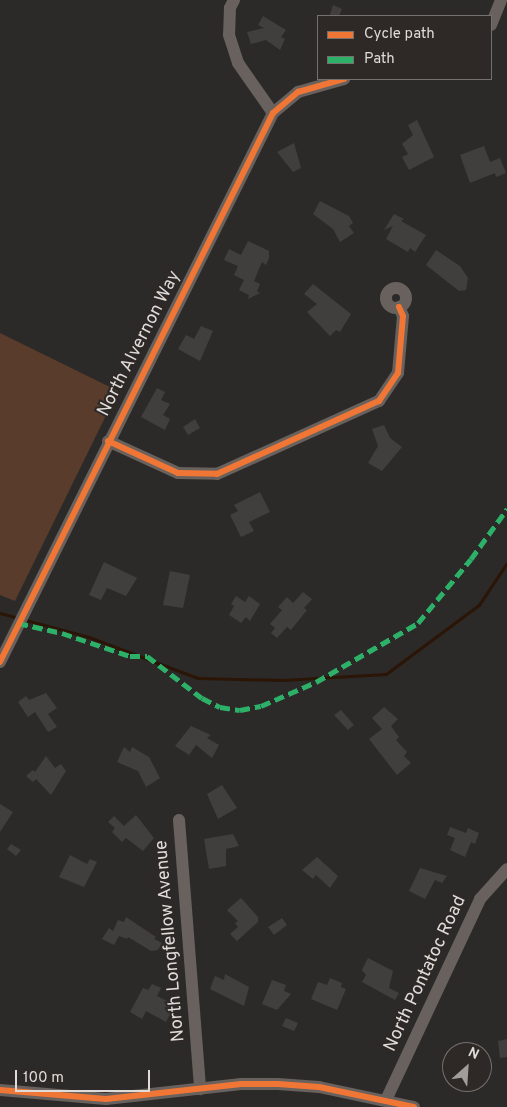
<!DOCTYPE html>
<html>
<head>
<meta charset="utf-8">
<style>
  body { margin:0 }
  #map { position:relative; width:507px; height:1107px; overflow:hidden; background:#2c2a28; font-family:Overpass,sans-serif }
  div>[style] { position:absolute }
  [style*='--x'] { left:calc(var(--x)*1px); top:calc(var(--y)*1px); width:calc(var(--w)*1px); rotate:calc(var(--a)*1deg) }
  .green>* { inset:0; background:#593c2b }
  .stream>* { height:2.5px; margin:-1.25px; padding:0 1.25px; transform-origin:1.25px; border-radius:1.25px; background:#2b1506 }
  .building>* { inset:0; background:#413f3e }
  .minor>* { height:12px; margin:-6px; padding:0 6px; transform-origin:6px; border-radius:6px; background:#68615d }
  .minor>.ring { margin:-6px; padding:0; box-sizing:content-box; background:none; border:12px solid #68615d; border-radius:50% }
  .quiet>* { height:5px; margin-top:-2.5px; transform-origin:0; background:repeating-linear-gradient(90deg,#2db169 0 10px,transparent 0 15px) }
  .cycleway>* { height:6px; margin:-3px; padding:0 3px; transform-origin:3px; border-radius:3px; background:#f07635 }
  span { translate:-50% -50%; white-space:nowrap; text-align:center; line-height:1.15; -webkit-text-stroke:4px #2e2926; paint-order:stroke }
  .street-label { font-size:18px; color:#dedbd9 }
  .legend { position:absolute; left:317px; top:15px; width:175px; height:65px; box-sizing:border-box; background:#2e2926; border:1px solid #74706e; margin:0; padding:6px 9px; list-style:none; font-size:15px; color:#dedbd9 }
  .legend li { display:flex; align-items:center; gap:10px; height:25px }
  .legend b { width:25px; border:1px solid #74706e }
  .north { position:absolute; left:442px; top:1042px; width:50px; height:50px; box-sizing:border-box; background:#2e2926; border:1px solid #74706e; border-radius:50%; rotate:26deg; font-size:14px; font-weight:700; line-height:20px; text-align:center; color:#dedbd9 }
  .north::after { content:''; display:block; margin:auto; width:18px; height:22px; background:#a09d9b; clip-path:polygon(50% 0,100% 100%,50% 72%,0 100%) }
  .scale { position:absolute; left:15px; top:1070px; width:135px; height:22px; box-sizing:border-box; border:2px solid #dedbd9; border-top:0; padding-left:6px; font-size:15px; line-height:18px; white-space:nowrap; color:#dedbd9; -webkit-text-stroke:4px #2e2926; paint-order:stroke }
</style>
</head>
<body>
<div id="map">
  <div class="green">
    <div style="clip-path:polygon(0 333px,118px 391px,15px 601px,0 595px)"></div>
  </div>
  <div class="stream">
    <div style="--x:0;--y:613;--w:20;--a:15"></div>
    <div style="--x:26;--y:620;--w:65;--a:15.1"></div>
    <div style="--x:89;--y:637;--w:116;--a:20.6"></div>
    <div style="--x:198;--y:678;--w:84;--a:1.4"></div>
    <div style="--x:282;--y:680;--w:104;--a:-3.3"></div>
    <div style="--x:386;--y:674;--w:116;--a:-36.6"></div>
    <div style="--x:479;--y:605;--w:50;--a:-56.3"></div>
  </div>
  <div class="building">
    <div style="clip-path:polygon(333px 5px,342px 9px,339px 16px,330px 15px)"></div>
    <div style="clip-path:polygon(263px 16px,286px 30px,281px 37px,285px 39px,280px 50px,266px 40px,251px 44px,247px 32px,264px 28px,258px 25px)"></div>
    <div style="clip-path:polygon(417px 120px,434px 157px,409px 170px,402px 157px,408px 154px,402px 144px,413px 135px,408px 125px)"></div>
    <div style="clip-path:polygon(294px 143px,301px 168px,293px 172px,277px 152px)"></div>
    <div style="clip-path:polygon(484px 146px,490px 162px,500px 158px,506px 173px,496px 177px,495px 173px,470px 183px,460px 155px)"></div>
    <div style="clip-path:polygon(320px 201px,349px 216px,353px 223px,349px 226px,354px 233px,340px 242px,333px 229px,313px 214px)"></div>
    <div style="clip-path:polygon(394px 214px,404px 219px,401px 221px,426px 235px,415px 252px,410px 248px,408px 252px,386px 239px,393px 226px,384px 230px)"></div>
    <div style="clip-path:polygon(248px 241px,269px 251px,269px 258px,266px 265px,262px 262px,254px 281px,260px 284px,257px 291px,260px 293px,248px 299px,249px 295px,239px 290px,244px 280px,234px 275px,238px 266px,224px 260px,229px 249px,241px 255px)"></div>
    <div style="clip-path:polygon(436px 250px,460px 266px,468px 278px,466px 290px,459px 291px,426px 265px)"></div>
    <div style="clip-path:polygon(313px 284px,351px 314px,340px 332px,336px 330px,330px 336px,307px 312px,317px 304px,304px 294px)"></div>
    <div style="clip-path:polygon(201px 326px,213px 331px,200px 361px,178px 349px,186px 335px,194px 339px)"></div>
    <div style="clip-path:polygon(157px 388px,165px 392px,161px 400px,170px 404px,163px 415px,170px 419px,165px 430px,141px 417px)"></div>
    <div style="clip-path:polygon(195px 419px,200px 428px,188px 435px,183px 427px)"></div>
    <div style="clip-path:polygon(384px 425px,390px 438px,402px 447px,382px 471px,368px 463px,378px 446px,372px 429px)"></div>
    <div style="clip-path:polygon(260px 492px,270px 512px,249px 522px,254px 531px,241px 537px,230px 515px,238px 511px,234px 505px)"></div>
    <div style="clip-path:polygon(104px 562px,137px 578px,126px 596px,107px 588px,101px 600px,89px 595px)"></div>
    <div style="clip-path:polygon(170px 571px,190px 575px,183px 608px,163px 605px)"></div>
    <div style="clip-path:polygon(303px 592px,312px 599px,304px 608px,307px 610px,291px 630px,287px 627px,277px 638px,271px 633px,275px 628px,270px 624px,282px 610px,278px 607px,287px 597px,293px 603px)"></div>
    <div style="clip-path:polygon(236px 596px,245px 602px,249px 596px,260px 604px,250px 621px,246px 617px,241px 623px,229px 615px,234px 606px,231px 604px)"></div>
    <div style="clip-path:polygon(46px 693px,57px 708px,48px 714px,57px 727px,48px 732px,35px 712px,28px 717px,18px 702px,26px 696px,29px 700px)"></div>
    <div style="clip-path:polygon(384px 707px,398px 719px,391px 726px,399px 737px,396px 740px,407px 752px,404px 756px,411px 763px,397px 775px,369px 739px,382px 729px,372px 718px)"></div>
    <div style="clip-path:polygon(341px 710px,354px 725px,348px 730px,334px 715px)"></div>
    <div style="clip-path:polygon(191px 726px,211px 735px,207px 738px,219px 745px,212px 758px,196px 745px,189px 755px,175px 746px)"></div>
    <div style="clip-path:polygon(124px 747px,130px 752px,132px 747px,149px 757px,160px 778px,146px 787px,138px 771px,117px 762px)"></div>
    <div style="clip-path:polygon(46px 756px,55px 768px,61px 764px,66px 771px,51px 795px,36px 779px,33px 782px,26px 776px,33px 770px,35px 772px)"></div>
    <div style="clip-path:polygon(222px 785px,237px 808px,218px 819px,207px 794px)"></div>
    <div style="clip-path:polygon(0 804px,13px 812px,0 832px)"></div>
    <div style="clip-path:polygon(136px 815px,154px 838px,143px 851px,126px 838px,122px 842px,112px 832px,115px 828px,108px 822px,114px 816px,124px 826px)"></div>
    <div style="clip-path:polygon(450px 827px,466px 833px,468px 828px,479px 833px,475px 844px,471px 842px,465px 857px,450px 850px,455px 838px,447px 835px)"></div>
    <div style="clip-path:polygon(233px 834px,239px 846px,226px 849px,226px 866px,209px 869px,204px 839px)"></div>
    <div style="clip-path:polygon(11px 844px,21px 850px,16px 856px,7px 849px)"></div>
    <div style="clip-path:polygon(70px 855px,87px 864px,90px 859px,97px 862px,84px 887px,59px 877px)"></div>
    <div style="clip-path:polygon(317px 857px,338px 876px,330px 888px,316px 875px,313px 879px,302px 870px)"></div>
    <div style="clip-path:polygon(420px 868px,447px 876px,442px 883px,435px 880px,425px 899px,409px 891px)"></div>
    <div style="clip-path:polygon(241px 898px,258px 917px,258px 922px,237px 941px,230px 934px,238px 927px,235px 923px,238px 921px,227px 910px)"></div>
    <div style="clip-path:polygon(126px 917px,156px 937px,154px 939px,162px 943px,158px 950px,151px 951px,128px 937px,127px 939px,119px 936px,114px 945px,102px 939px,109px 928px,113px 931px,118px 920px,124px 922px)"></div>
    <div style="clip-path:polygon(282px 918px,287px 925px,274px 935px,268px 927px)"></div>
    <div style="clip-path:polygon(368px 958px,393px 971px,389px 988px,399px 993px,395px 1000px,362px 982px,366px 975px,362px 970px)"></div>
    <div style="clip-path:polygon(225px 974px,249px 987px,244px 1006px,210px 989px,215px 976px,224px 980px)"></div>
    <div style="clip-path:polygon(330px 978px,342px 983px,341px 987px,346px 989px,337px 1010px,311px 999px,318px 982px,327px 985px)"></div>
    <div style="clip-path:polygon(272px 980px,286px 985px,284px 991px,291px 994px,277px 1010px,262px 1004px)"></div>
    <div style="clip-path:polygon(152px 984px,161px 988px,157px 996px,175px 1005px,166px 1022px,146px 1011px,142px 1019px,130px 1012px,143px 988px,148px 990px)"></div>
    <div style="clip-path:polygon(286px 1018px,298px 1023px,294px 1031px,282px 1026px)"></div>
    <div style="clip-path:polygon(507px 1039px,507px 1057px,500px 1058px,498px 1041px)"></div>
  </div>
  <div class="minor">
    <div style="--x:234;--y:0;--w:9;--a:117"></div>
    <div style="--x:230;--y:8;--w:27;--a:92"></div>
    <div style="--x:229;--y:35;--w:29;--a:72"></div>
    <div style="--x:238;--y:63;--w:61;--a:55"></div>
    <div style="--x:491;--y:25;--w:27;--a:-68"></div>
    <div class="ring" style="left:386px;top:288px;width:8px;height:8px"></div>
    <div style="--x:108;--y:441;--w:77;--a:24.6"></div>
    <div style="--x:178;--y:473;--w:39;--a:1"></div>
    <div style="--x:217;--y:474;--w:178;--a:-24.3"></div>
    <div style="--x:379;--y:401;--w:34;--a:-56"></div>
    <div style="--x:398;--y:373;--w:57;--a:-85"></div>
    <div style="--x:403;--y:316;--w:10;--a:-114"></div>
    <div style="--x:0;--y:662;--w:613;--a:-63.56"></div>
    <div style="--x:273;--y:113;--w:33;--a:-40"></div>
    <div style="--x:298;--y:92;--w:48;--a:-15.8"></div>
    <div style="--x:179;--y:820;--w:270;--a:85.5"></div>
    <div style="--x:0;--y:1090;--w:106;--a:4.9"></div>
    <div style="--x:106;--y:1099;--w:136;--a:-6.3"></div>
    <div style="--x:241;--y:1084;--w:37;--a:0"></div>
    <div style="--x:278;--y:1084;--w:41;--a:4.2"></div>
    <div style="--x:319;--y:1087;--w:97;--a:11.9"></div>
    <div style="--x:386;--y:1100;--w:222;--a:-64.9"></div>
    <div style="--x:480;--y:899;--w:40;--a:-48"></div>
  </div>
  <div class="quiet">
    <div style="--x:18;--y:623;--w:45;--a:12.8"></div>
    <div style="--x:62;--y:633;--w:72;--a:18.7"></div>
    <div style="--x:130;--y:656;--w:17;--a:0"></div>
    <div style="--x:147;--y:656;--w:69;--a:37.4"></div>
    <div style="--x:202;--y:698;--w:20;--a:27"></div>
    <div style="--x:220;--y:707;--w:20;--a:9"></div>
    <div style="--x:240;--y:710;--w:21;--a:-11"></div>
    <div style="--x:261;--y:706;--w:60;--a:-23.6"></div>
    <div style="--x:316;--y:682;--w:118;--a:-30"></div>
    <div style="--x:418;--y:623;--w:83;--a:-50.4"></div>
    <div style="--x:471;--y:559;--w:62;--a:-54.2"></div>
  </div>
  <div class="cycleway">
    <div style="--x:108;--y:441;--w:77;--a:24.6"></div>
    <div style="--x:178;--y:473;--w:39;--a:1"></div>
    <div style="--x:217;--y:474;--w:178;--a:-24.3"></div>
    <div style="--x:379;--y:401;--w:34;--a:-56"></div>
    <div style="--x:398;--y:373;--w:57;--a:-85"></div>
    <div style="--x:403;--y:316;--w:10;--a:-114"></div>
    <div style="--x:0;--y:662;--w:613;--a:-63.56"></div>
    <div style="--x:273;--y:113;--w:33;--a:-40"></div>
    <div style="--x:298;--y:92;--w:48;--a:-15.8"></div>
    <div style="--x:0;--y:1090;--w:106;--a:4.9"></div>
    <div style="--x:106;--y:1099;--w:136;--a:-6.3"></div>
    <div style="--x:241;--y:1084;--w:37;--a:0"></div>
    <div style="--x:278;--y:1084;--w:41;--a:4.2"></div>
    <div style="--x:319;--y:1087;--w:97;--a:11.9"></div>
  </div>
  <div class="street-label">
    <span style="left:140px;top:344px;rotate:-63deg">North Alvernon Way</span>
    <span style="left:171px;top:941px;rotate:-95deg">North Longfellow Avenue</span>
    <span style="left:426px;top:974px;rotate:-65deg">North Pontatoc Road</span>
  </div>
  <ul class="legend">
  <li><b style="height:6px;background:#f07635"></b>Cycle path</li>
  <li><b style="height:6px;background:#2db169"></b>Path</li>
  </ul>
  <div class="north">N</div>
  <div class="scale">100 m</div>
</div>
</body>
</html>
